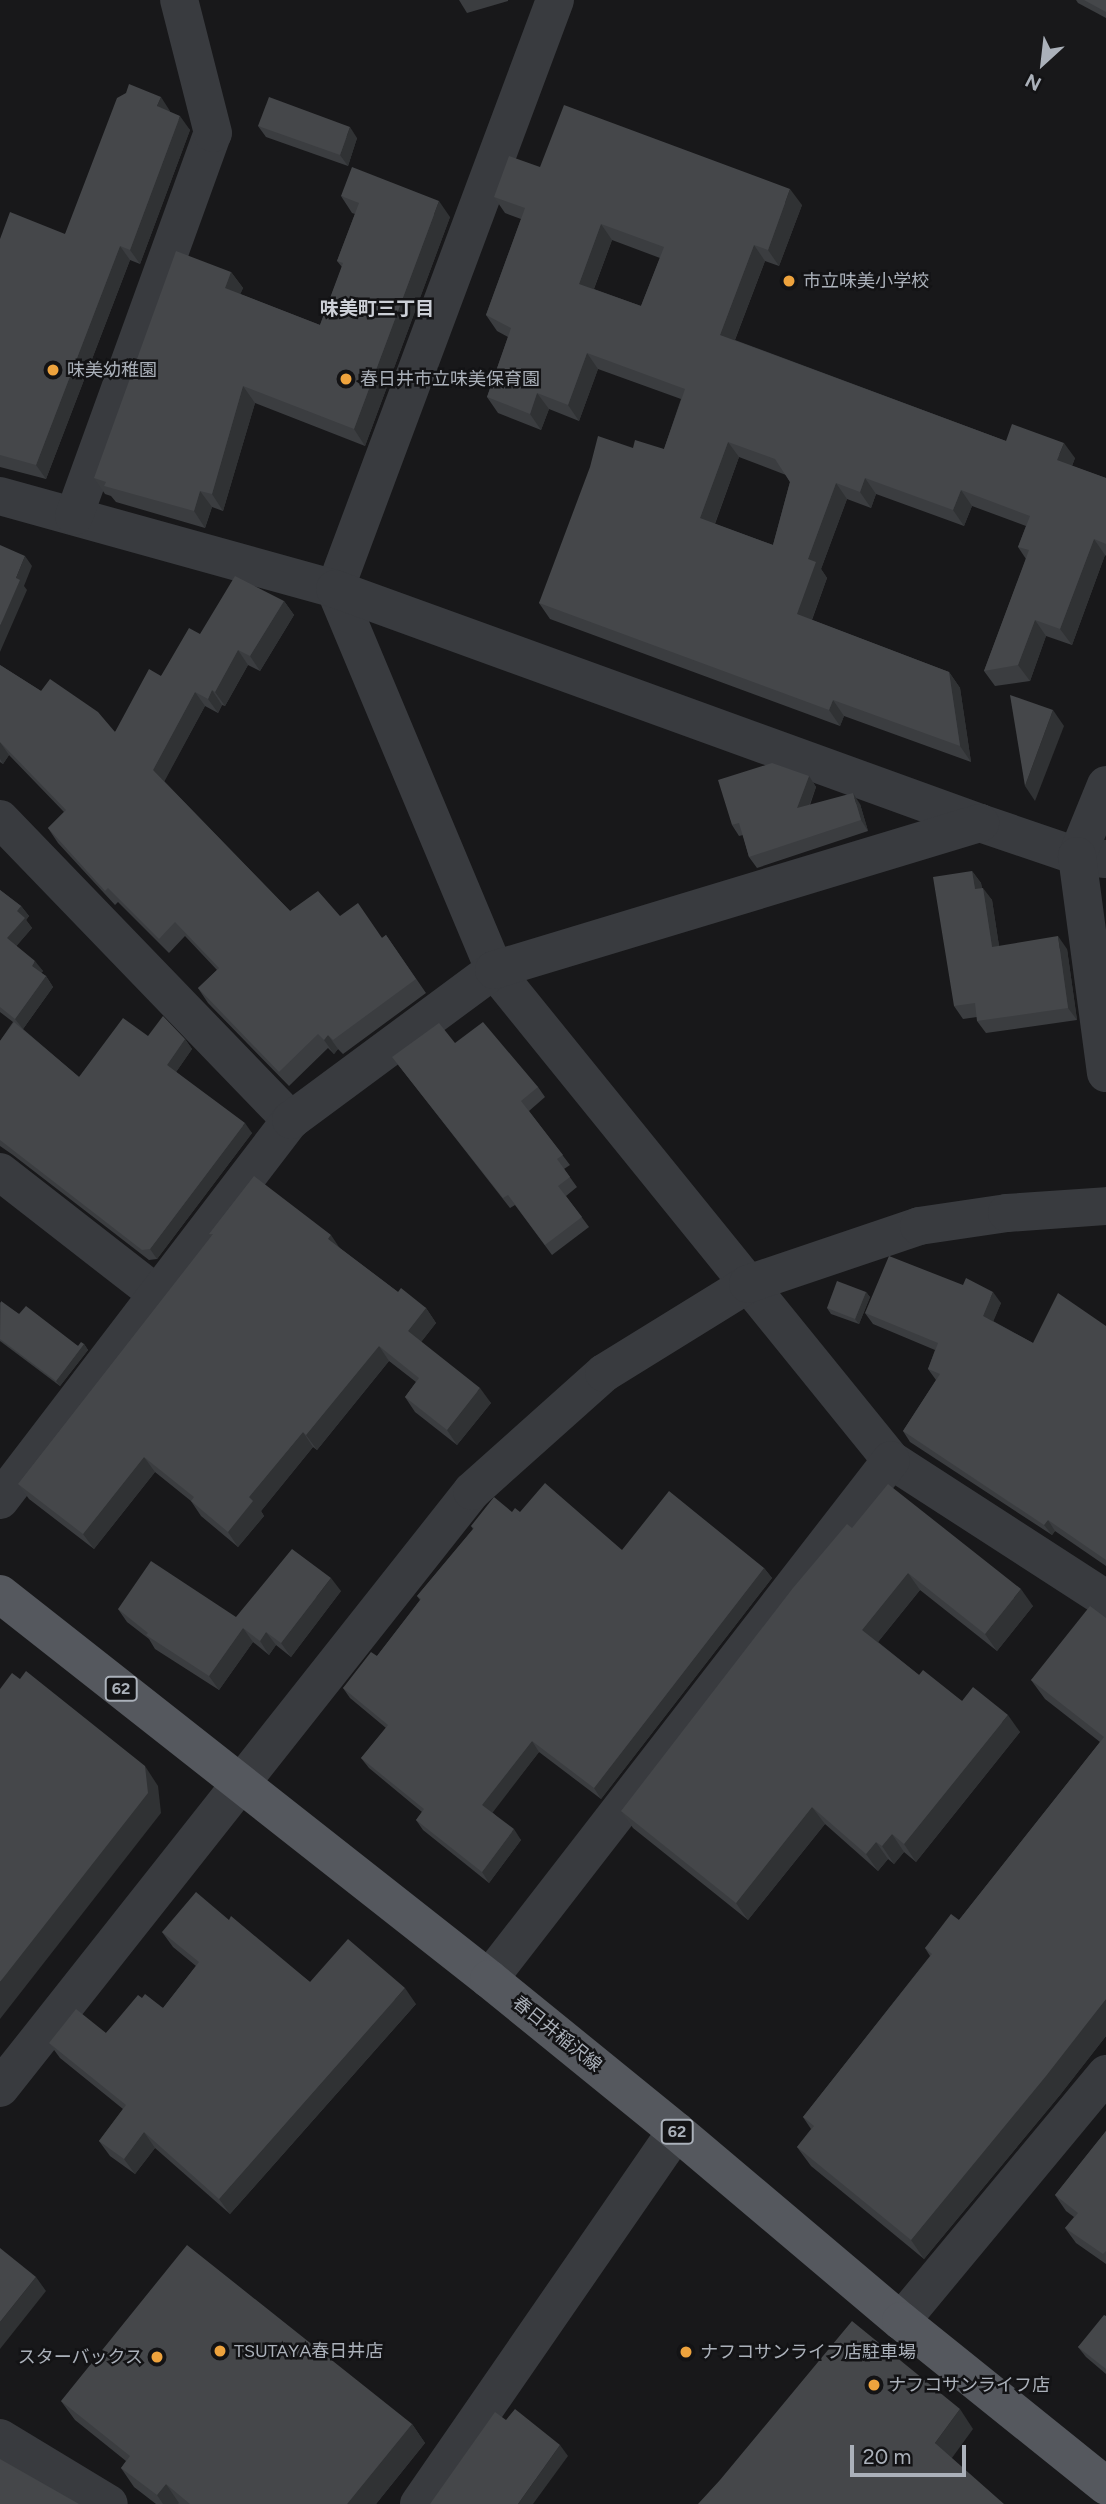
<!DOCTYPE html>
<html>
<head>
<meta charset="utf-8">
<style>
  body { margin:0 }
  #map { position:relative; width:1106px; height:2504px; overflow:hidden; background:#18181a; font-family:Figtree,"Noto Sans JP",sans-serif }
  div>[style] { position:absolute }
  [style*='--x'] { left:calc(var(--x)*1px); top:calc(var(--y)*1px); width:calc(var(--w)*1px); rotate:calc(var(--a)*1deg) }
  .minor>* { height:38px; margin:-19px; padding:0 19px; transform-origin:19px; border-radius:19px; background:#393b3f }
  .major>* { height:38px; margin:-19px; padding:0 19px; transform-origin:19px; border-radius:19px; background:#55585e }
  .wall>* { inset:0; background:#3b3d40 }
  .shaded-wall>* { inset:0; background:#303234 }
  .building>* { inset:0; background:#45474a }
  .dots>* { width:19px; height:19px; translate:-50% -50%; box-sizing:border-box; border:4px solid #131315; border-radius:50% }
  span { translate:-50% -50%; white-space:nowrap; text-align:center; line-height:1.15; -webkit-text-stroke:5px #131315; paint-order:stroke }
  .shield-label span { padding:2px 5px; background:#131315; border:2px solid; border-radius:5px; -webkit-text-stroke-width:0 }
  .shield-label { font-size:16px; color:#abb1ba; font-weight:700 }
  .poi-label { font-size:18px; color:#abb1ba }
  .left { translate:0 -50%; text-align:left }
  .right { translate:-100% -50%; text-align:right }
  .street-label { font-size:18px; color:#abb1ba }
  .neighbourhood-label { font-size:19px; color:#cccfd6; font-weight:700 }
  .north { position:absolute; left:1008px; top:28px; width:70px; height:70px; -webkit-text-stroke:5px #131315; paint-order:stroke; rotate:207deg; font-size:19px; font-weight:700; line-height:28px; text-align:center; color:#abb1ba }
  .north::after { content:''; display:block; margin:auto; width:24px; height:32px; background:#abb1ba; clip-path:polygon(50% 0,100% 100%,50% 72%,0 100%) }
  .scale { position:absolute; left:850px; top:2445px; width:116px; height:32px; box-sizing:border-box; border:4px solid #abb1ba; border-top:0; padding-left:9px; font-size:21px; line-height:24px; white-space:nowrap; color:#abb1ba; -webkit-text-stroke:5px #131315; paint-order:stroke }
</style>
</head>
<body>
<div id="map">
  <div class="minor">
    <div style="--x:555;--y:0;--w:629;--a:110.48"></div>
    <div style="--x:335;--y:589;--w:413;--a:67.3"></div>
    <div style="--x:494;--y:970;--w:631;--a:50.99"></div>
    <div style="--x:891;--y:1460;--w:256;--a:32.9"></div>
    <div style="--x:0;--y:496;--w:348;--a:15.5"></div>
    <div style="--x:335;--y:589;--w:686;--a:19.94"></div>
    <div style="--x:980;--y:823;--w:102;--a:18.8"></div>
    <div style="--x:1077;--y:856;--w:29;--a:6"></div>
    <div style="--x:74;--y:516;--w:407;--a:-70.1"></div>
    <div style="--x:213;--y:133;--w:137;--a:-104.3"></div>
    <div style="--x:1106;--y:785;--w:77;--a:112.2"></div>
    <div style="--x:1077;--y:856;--w:219;--a:82.4"></div>
    <div style="--x:0;--y:819;--w:419;--a:46"></div>
    <div style="--x:0;--y:1172;--w:200;--a:37.9"></div>
    <div style="--x:0;--y:1500;--w:479;--a:-52.6"></div>
    <div style="--x:291;--y:1120;--w:252;--a:-36.5"></div>
    <div style="--x:494;--y:970;--w:508;--a:-16.83"></div>
    <div style="--x:489;--y:1979;--w:656;--a:-52.24"></div>
    <div style="--x:0;--y:2088;--w:761;--a:-51.67"></div>
    <div style="--x:472;--y:1491;--w:177;--a:-41.8"></div>
    <div style="--x:604;--y:1373;--w:169;--a:-31.7"></div>
    <div style="--x:748;--y:1284;--w:181;--a:-18.7"></div>
    <div style="--x:919;--y:1226;--w:89;--a:-8.4"></div>
    <div style="--x:1007;--y:1213;--w:99;--a:-4"></div>
    <div style="--x:901;--y:2321;--w:321;--a:-50.3"></div>
    <div style="--x:0;--y:2438;--w:127;--a:31.2"></div>
    <div style="--x:419;--y:2504;--w:453;--a:-55.4"></div>
  </div>
  <div class="major">
    <div style="--x:0;--y:1594;--w:622;--a:38.21"></div>
    <div style="--x:489;--y:1979;--w:241;--a:39.1"></div>
    <div style="--x:676;--y:2131;--w:294;--a:40.2"></div>
    <div style="--x:901;--y:2321;--w:263;--a:38.8"></div>
  </div>
  <div class="wall">
    <div style="clip-path:polygon(459px 0,508px 0,508px 1px,467px 13px)"></div>
    <div style="clip-path:polygon(1076px 0,1106px 0,1106px 18px,1078px 3px)"></div>
    <div style="clip-path:polygon(170px 111px,170px 112px,190px 130px,140px 264px,130px 260px,46px 479px,0 467px,0 239px,65px 234px)"></div>
    <div style="clip-path:polygon(258px 126px,357px 138px,348px 166px,266px 137px)"></div>
    <div style="clip-path:polygon(evenodd,540px 167px,802px 205px,779px 266px,765px 261px,735px 340px,1006px 441px,1075px 458px,1072px 466px,1106px 478px,1106px 556px,1105px 555px,1072px 645px,1046px 636px,1030px 681px,995px 686px,984px 671px,1026px 559px,1018px 547px,1026px 526px,972px 506px,964px 526px,876px 494px,871px 508px,847px 499px,821px 569px,827px 578px,812px 620px,949px 672px,960px 688px,971px 762px,844px 716px,840px 726px,550px 619px,539px 603px,633px 448px,664px 449px,681px 399px,598px 369px,579px 421px,549px 409px,541px 430px,498px 413px,487px 397px,508px 337px,497px 331px,486px 315px,521px 219px,505px 213px,494px 197px,540px 167px,612px 240px,660px 258px,641px 306px,594px 289px,612px 240px,540px 167px,739px 457px,786px 475px,790px 482px,773px 545px,715px 524px,739px 457px)"></div>
    <div style="clip-path:polygon(341px 196px,450px 217px,365px 446px,255px 403px,223px 511px,212px 507px,205px 528px,116px 502px,111px 496px,105px 494px,94px 478px,231px 272px,243px 288px,240px 294px,320px 325px,342px 267px,337px 261px,355px 214px,352px 213px)"></div>
    <div style="clip-path:polygon(284px 601px,294px 615px,260px 671px,248px 665px,225px 706px,222px 705px,218px 713px,205px 706px,164px 781px,290px 911px,340px 916px,382px 938px,386px 935px,426px 993px,343px 1054px,338px 1049px,334px 1054px,328px 1048px,289px 1086px,208px 1003px,198px 988px,217px 970px,185px 936px,169px 953px,118px 902px,115px 905px,58px 843px,48px 828px,64px 812px,9px 755px,3px 764px,0 762px,0 665px,41px 691px,115px 732px,161px 676px,200px 634px)"></div>
    <div style="clip-path:polygon(809px 776px,816px 787px,810px 805px,860px 804px,868px 831px,757px 868px,749px 857px,743px 835px,739px 836px,732px 825px)"></div>
    <div style="clip-path:polygon(972px 871px,981px 883px,982px 888px,992px 900px,999px 946px,1067px 949px,1077px 1020px,986px 1033px,977px 1021px,977px 1017px,963px 1019px,954px 1006px)"></div>
    <div style="clip-path:polygon(0 890px,21px 906px,29px 916px,26px 920px,32px 928px,16px 946px,43px 971px,41px 973px,46px 976px,53px 987px,23px 1029px,79px 1077px,148px 1036px,185px 1039px,192px 1049px,176px 1072px,252px 1133px,157px 1259px,149px 1260px,13px 1155px,0 1146px,0 1041px,13px 1022px,0 1012px)"></div>
    <div style="clip-path:polygon(455px 1043px,538px 1087px,545px 1097px,529px 1111px,570px 1165px,564px 1169px,577px 1187px,566px 1196px,589px 1227px,552px 1255px,515px 1205px,510px 1208px,392px 1057px)"></div>
    <div style="clip-path:polygon(254px 1176px,341px 1249px,398px 1292px,426px 1308px,436px 1323px,421px 1342px,491px 1403px,457px 1445px,415px 1412px,405px 1397px,416px 1382px,389px 1361px,317px 1450px,313px 1447px,261px 1511px,264px 1516px,238px 1547px,201px 1516px,191px 1501px,155px 1472px,94px 1549px,29px 1499px,18px 1484px,211px 1237px,209px 1234px)"></div>
    <div style="clip-path:polygon(963px 1285px,1001px 1303px,993px 1321px,1033px 1343px,1106px 1326px,1106px 1566px,1055px 1531px,1052px 1535px,910px 1442px,903px 1431px,936px 1380px,928px 1369px,935px 1350px,873px 1324px,865px 1313px)"></div>
    <div style="clip-path:polygon(866px 1292px,870px 1297px,859px 1324px,831px 1314px,827px 1308px)"></div>
    <div style="clip-path:polygon(0 1302px,19px 1314px,78px 1346px,84px 1344px,88px 1350px,60px 1386px,0 1341px)"></div>
    <div style="clip-path:polygon(512px 1512px,520px 1512px,622px 1550px,764px 1568px,772px 1578px,601px 1799px,539px 1752px,492px 1812px,521px 1840px,489px 1883px,423px 1830px,416px 1820px,422px 1812px,369px 1768px,361px 1758px,386px 1728px,350px 1698px,343px 1688px,377px 1656px,420px 1600px,417px 1596px,473px 1529px,471px 1526px)"></div>
    <div style="clip-path:polygon(852px 1528px,1033px 1606px,997px 1651px,920px 1590px,878px 1642px,919px 1675px,962px 1701px,1020px 1732px,916px 1862px,904px 1852px,894px 1864px,888px 1859px,878px 1871px,825px 1824px,748px 1920px,633px 1828px,621px 1811px)"></div>
    <div style="clip-path:polygon(341px 1591px,291px 1657px,276px 1645px,269px 1655px,253px 1642px,219px 1690px,155px 1649px,149px 1639px,127px 1622px,118px 1609px,236px 1617px)"></div>
    <div style="clip-path:polygon(1106px 1618px,1106px 2036px,1060px 2095px,924px 2259px,811px 2166px,797px 2147px,811px 2129px,803px 2117px,930px 1956px,925px 1948px,959px 1920px,1100px 1742px,1045px 1699px,1031px 1680px)"></div>
    <div style="clip-path:polygon(229px 1920px,310px 1982px,416px 2004px,230px 2214px,155px 2148px,135px 2174px,110px 2156px,99px 2141px,123px 2109px,60px 2058px,49px 2043px,106px 2033px,142px 1998px,163px 2008px,196px 1966px,173px 1947px,162px 1932px)"></div>
    <div style="clip-path:polygon(1106px 2131px,1106px 2264px,1076px 2243px,1065px 2228px,1074px 2217px,1066px 2211px,1055px 2195px)"></div>
    <div style="clip-path:polygon(1106px 2316px,1106px 2374px,1086px 2357px,1078px 2347px)"></div>
    <div style="clip-path:polygon(61px 2401px,412px 2424px,425px 2443px,376px 2504px,156px 2504px,134px 2487px,121px 2468px,126px 2461px,75px 2420px)"></div>
  </div>
  <div class="shaded-wall">
    <div style="clip-path:polygon(161px 97px,170px 111px,167px 120px,157px 106px)"></div>
    <div style="clip-path:polygon(180px 116px,190px 130px,140px 264px,130px 250px)"></div>
    <div style="clip-path:polygon(350px 127px,357px 138px,348px 166px,340px 155px)"></div>
    <div style="clip-path:polygon(790px 189px,802px 205px,779px 266px,768px 250px)"></div>
    <div style="clip-path:polygon(439px 201px,450px 217px,365px 446px,354px 429px)"></div>
    <div style="clip-path:polygon(601px 224px,612px 240px,590px 299px,579px 284px)"></div>
    <div style="clip-path:polygon(754px 245px,765px 261px,731px 350px,720px 335px)"></div>
    <div style="clip-path:polygon(120px 246px,130px 260px,46px 479px,36px 465px)"></div>
    <div style="clip-path:polygon(231px 272px,243px 288px,236px 304px,225px 288px)"></div>
    <div style="clip-path:polygon(587px 353px,598px 369px,579px 421px,568px 405px)"></div>
    <div style="clip-path:polygon(243px 386px,255px 403px,223px 511px,212px 494px)"></div>
    <div style="clip-path:polygon(537px 393px,549px 409px,541px 430px,530px 414px)"></div>
    <div style="clip-path:polygon(728px 442px,739px 457px,711px 534px,700px 518px)"></div>
    <div style="clip-path:polygon(1064px 443px,1075px 458px,1068px 476px,1057px 460px)"></div>
    <div style="clip-path:polygon(865px 478px,876px 494px,871px 508px,860px 492px)"></div>
    <div style="clip-path:polygon(836px 483px,847px 499px,821px 569px,827px 578px,808px 630px,797px 614px,808px 559px)"></div>
    <div style="clip-path:polygon(961px 490px,972px 506px,964px 526px,953px 510px)"></div>
    <div style="clip-path:polygon(200px 491px,212px 507px,205px 528px,194px 511px)"></div>
    <div style="clip-path:polygon(1094px 539px,1105px 555px,1072px 645px,1060px 629px)"></div>
    <div style="clip-path:polygon(25px 556px,32px 566px,24px 586px,27px 590px,0 652px,0 626px,16px 578px)"></div>
    <div style="clip-path:polygon(284px 601px,294px 615px,260px 671px,250px 656px)"></div>
    <div style="clip-path:polygon(1035px 620px,1046px 636px,1030px 681px,1018px 665px)"></div>
    <div style="clip-path:polygon(238px 650px,248px 665px,225px 706px,215px 692px)"></div>
    <div style="clip-path:polygon(949px 672px,960px 688px,971px 762px,960px 746px)"></div>
    <div style="clip-path:polygon(212px 690px,222px 705px,218px 713px,208px 699px)"></div>
    <div style="clip-path:polygon(195px 692px,205px 706px,163px 784px,153px 770px)"></div>
    <div style="clip-path:polygon(833px 700px,844px 716px,840px 726px,829px 710px)"></div>
    <div style="clip-path:polygon(1053px 710px,1064px 726px,1035px 801px,1025px 786px)"></div>
    <div style="clip-path:polygon(0 742px,9px 755px,3px 764px,0 759px)"></div>
    <div style="clip-path:polygon(809px 776px,816px 787px,804px 819px,797px 808px)"></div>
    <div style="clip-path:polygon(853px 793px,860px 804px,868px 831px,861px 820px)"></div>
    <div style="clip-path:polygon(972px 871px,981px 883px,984px 902px,975px 889px)"></div>
    <div style="clip-path:polygon(983px 888px,992px 900px,1001px 959px,992px 947px)"></div>
    <div style="clip-path:polygon(21px 906px,29px 916px,26px 920px,32px 928px,14px 949px,7px 938px,17px 911px)"></div>
    <div style="clip-path:polygon(1058px 936px,1067px 949px,1077px 1020px,1068px 1008px)"></div>
    <div style="clip-path:polygon(35px 961px,43px 971px,39px 976px,32px 966px)"></div>
    <div style="clip-path:polygon(46px 976px,53px 987px,23px 1029px,15px 1019px)"></div>
    <div style="clip-path:polygon(328px 1035px,338px 1049px,334px 1054px,324px 1040px)"></div>
    <div style="clip-path:polygon(185px 1039px,192px 1049px,174px 1075px,167px 1065px)"></div>
    <div style="clip-path:polygon(245px 1123px,252px 1133px,157px 1259px,150px 1249px)"></div>
    <div style="clip-path:polygon(331px 1235px,341px 1250px,328px 1239px)"></div>
    <div style="clip-path:polygon(866px 1292px,870px 1297px,859px 1324px,855px 1319px)"></div>
    <div style="clip-path:polygon(993px 1292px,1001px 1303px,991px 1327px,983px 1316px)"></div>
    <div style="clip-path:polygon(426px 1308px,436px 1323px,418px 1346px,408px 1331px)"></div>
    <div style="clip-path:polygon(84px 1344px,88px 1350px,60px 1386px,56px 1381px)"></div>
    <div style="clip-path:polygon(379px 1346px,389px 1361px,317px 1450px,306px 1435px)"></div>
    <div style="clip-path:polygon(480px 1388px,491px 1403px,457px 1445px,447px 1430px)"></div>
    <div style="clip-path:polygon(303px 1432px,313px 1447px,261px 1511px,264px 1516px,238px 1547px,228px 1532px,249px 1497px)"></div>
    <div style="clip-path:polygon(144px 1457px,155px 1472px,94px 1549px,83px 1534px)"></div>
    <div style="clip-path:polygon(1048px 1520px,1055px 1531px,1052px 1535px,1044px 1525px)"></div>
    <div style="clip-path:polygon(764px 1568px,772px 1578px,601px 1799px,594px 1788px)"></div>
    <div style="clip-path:polygon(908px 1573px,920px 1590px,874px 1647px,862px 1630px)"></div>
    <div style="clip-path:polygon(331px 1578px,341px 1591px,291px 1657px,281px 1643px)"></div>
    <div style="clip-path:polygon(1021px 1589px,1033px 1606px,997px 1651px,985px 1634px)"></div>
    <div style="clip-path:polygon(243px 1628px,253px 1642px,219px 1690px,209px 1676px)"></div>
    <div style="clip-path:polygon(266px 1632px,276px 1645px,269px 1655px,260px 1641px)"></div>
    <div style="clip-path:polygon(1008px 1715px,1020px 1732px,916px 1862px,904px 1844px)"></div>
    <div style="clip-path:polygon(532px 1741px,539px 1752px,490px 1816px,482px 1805px)"></div>
    <div style="clip-path:polygon(145px 1766px,158px 1786px,161px 1813px,0 2019px,0 1982px)"></div>
    <div style="clip-path:polygon(812px 1807px,825px 1824px,748px 1920px,736px 1903px)"></div>
    <div style="clip-path:polygon(514px 1829px,521px 1840px,489px 1883px,482px 1872px)"></div>
    <div style="clip-path:polygon(892px 1834px,904px 1852px,894px 1864px,882px 1846px)"></div>
    <div style="clip-path:polygon(876px 1842px,888px 1859px,878px 1871px,866px 1854px)"></div>
    <div style="clip-path:polygon(405px 1988px,416px 2004px,230px 2214px,219px 2199px)"></div>
    <div style="clip-path:polygon(1106px 1999px,1106px 2036px,1060px 2095px,924px 2259px,911px 2240px)"></div>
    <div style="clip-path:polygon(144px 2132px,155px 2148px,135px 2174px,124px 2159px)"></div>
    <div style="clip-path:polygon(36px 2277px,46px 2291px,0 2349px,0 2322px)"></div>
    <div style="clip-path:polygon(960px 2409px,973px 2429px,949px 2462px,935px 2443px)"></div>
    <div style="clip-path:polygon(412px 2424px,425px 2443px,376px 2504px,347px 2504px)"></div>
    <div style="clip-path:polygon(560px 2445px,568px 2456px,533px 2504px,518px 2504px)"></div>
    <div style="clip-path:polygon(166px 2484px,179px 2503px,178px 2504px,163px 2504px,157px 2495px)"></div>
  </div>
  <div class="building">
    <div style="clip-path:polygon(1084px 0,1106px 0,1106px 12px)"></div>
    <div style="clip-path:polygon(129px 84px,161px 97px,157px 106px,180px 116px,130px 250px,120px 246px,36px 465px,0 455px,0 239px,10px 212px,65px 234px,117px 98px,126px 93px)"></div>
    <div style="clip-path:polygon(269px 97px,350px 127px,340px 155px,258px 126px)"></div>
    <div style="clip-path:polygon(evenodd,564px 105px,790px 189px,768px 250px,754px 245px,720px 335px,1006px 441px,1012px 424px,1064px 443px,1057px 460px,1106px 478px,1106px 544px,1094px 539px,1060px 629px,1035px 620px,1018px 665px,984px 671px,1029px 550px,1018px 547px,1030px 516px,961px 490px,953px 510px,865px 478px,860px 492px,836px 483px,808px 559px,816px 562px,797px 614px,949px 672px,960px 746px,833px 700px,829px 710px,539px 603px,590px 467px,598px 436px,633px 448px,635px 440px,664px 449px,685px 389px,587px 353px,568px 405px,537px 393px,530px 414px,487px 397px,511px 328px,486px 315px,525px 208px,494px 197px,509px 156px,540px 167px,564px 105px,601px 224px,664px 247px,641px 306px,579px 284px,601px 224px,564px 105px,728px 442px,775px 459px,790px 482px,773px 545px,700px 518px,728px 442px)"></div>
    <div style="clip-path:polygon(352px 167px,439px 201px,354px 429px,243px 386px,212px 494px,200px 491px,194px 511px,104px 486px,106px 482px,94px 478px,176px 251px,231px 272px,225px 288px,320px 325px,343px 263px,337px 261px,359px 203px,341px 196px)"></div>
    <div style="clip-path:polygon(0 545px,25px 556px,16px 578px,20px 580px,0 626px)"></div>
    <div style="clip-path:polygon(235px 576px,284px 601px,250px 656px,238px 650px,215px 692px,212px 690px,208px 699px,195px 692px,153px 770px,290px 911px,318px 891px,340px 916px,358px 903px,382px 938px,386px 935px,416px 979px,333px 1040px,328px 1035px,324px 1040px,318px 1034px,279px 1072px,198px 988px,219px 968px,175px 922px,159px 939px,108px 888px,105px 891px,48px 828px,66px 810px,0 742px,0 665px,41px 691px,50px 679px,98px 712px,115px 732px,149px 669px,161px 676px,189px 628px,200px 634px)"></div>
    <div style="clip-path:polygon(1010px 695px,1053px 710px,1025px 786px)"></div>
    <div style="clip-path:polygon(772px 763px,809px 776px,797px 808px,853px 793px,861px 820px,749px 857px,739px 823px,732px 825px,718px 780px)"></div>
    <div style="clip-path:polygon(972px 871px,975px 889px,983px 888px,992px 947px,1058px 936px,1068px 1008px,977px 1021px,975px 1003px,954px 1006px,933px 877px)"></div>
    <div style="clip-path:polygon(0 890px,21px 906px,17px 911px,25px 918px,7px 938px,35px 961px,32px 966px,46px 976px,15px 1019px,0 1007px)"></div>
    <div style="clip-path:polygon(163px 1016px,185px 1039px,167px 1065px,245px 1123px,150px 1249px,142px 1250px,0 1140px,0 1041px,14px 1022px,79px 1077px,123px 1018px,148px 1036px)"></div>
    <div style="clip-path:polygon(483px 1022px,538px 1087px,521px 1101px,563px 1155px,557px 1159px,570px 1177px,558px 1186px,582px 1217px,545px 1245px,508px 1195px,503px 1198px,392px 1057px,439px 1023px,455px 1043px)"></div>
    <div style="clip-path:polygon(254px 1176px,331px 1235px,328px 1239px,398px 1292px,401px 1288px,426px 1308px,408px 1331px,480px 1388px,447px 1430px,405px 1397px,419px 1378px,379px 1346px,306px 1435px,303px 1432px,249px 1497px,253px 1501px,228px 1532px,191px 1501px,194px 1497px,144px 1457px,83px 1534px,18px 1484px,213px 1234px,209px 1234px)"></div>
    <div style="clip-path:polygon(889px 1256px,963px 1285px,966px 1278px,993px 1292px,983px 1316px,1033px 1343px,1058px 1293px,1106px 1326px,1106px 1560px,1048px 1520px,1044px 1525px,903px 1431px,940px 1374px,928px 1369px,938px 1343px,865px 1313px)"></div>
    <div style="clip-path:polygon(837px 1281px,866px 1292px,855px 1319px,827px 1308px)"></div>
    <div style="clip-path:polygon(1px 1301px,19px 1314px,26px 1306px,78px 1346px,81px 1342px,84px 1344px,56px 1381px,0 1339px)"></div>
    <div style="clip-path:polygon(545px 1483px,622px 1550px,669px 1491px,764px 1568px,594px 1788px,532px 1741px,482px 1805px,514px 1829px,482px 1872px,416px 1820px,424px 1809px,361px 1758px,388px 1725px,343px 1688px,371px 1652px,377px 1656px,421px 1599px,417px 1596px,474px 1528px,471px 1526px,494px 1497px,512px 1512px,515px 1508px,520px 1512px)"></div>
    <div style="clip-path:polygon(888px 1484px,1021px 1589px,985px 1634px,908px 1573px,862px 1630px,919px 1675px,923px 1670px,962px 1701px,973px 1687px,1008px 1715px,904px 1844px,892px 1834px,882px 1846px,876px 1842px,866px 1854px,812px 1807px,736px 1903px,621px 1811px,793px 1588px,847px 1524px,852px 1528px)"></div>
    <div style="clip-path:polygon(292px 1549px,331px 1578px,281px 1643px,266px 1632px,260px 1641px,243px 1628px,209px 1676px,146px 1635px,148px 1633px,118px 1609px,151px 1561px,236px 1617px)"></div>
    <div style="clip-path:polygon(1090px 1606px,1106px 1618px,1106px 1999px,1046px 2076px,911px 2240px,797px 2147px,814px 2126px,803px 2117px,932px 1954px,925px 1948px,951px 1914px,959px 1920px,1104px 1737px,1031px 1680px)"></div>
    <div style="clip-path:polygon(26px 1671px,145px 1766px,148px 1793px,0 1982px,0 1689px,12px 1673px,20px 1679px)"></div>
    <div style="clip-path:polygon(196px 1892px,229px 1920px,231px 1916px,310px 1982px,348px 1939px,405px 1988px,219px 2199px,144px 2132px,124px 2159px,99px 2141px,126px 2105px,49px 2043px,76px 2009px,106px 2033px,138px 1995px,142px 1998px,145px 1994px,163px 2008px,199px 1962px,162px 1932px)"></div>
    <div style="clip-path:polygon(1106px 2131px,1106px 2251px,1103px 2254px,1065px 2228px,1078px 2213px,1055px 2195px)"></div>
    <div style="clip-path:polygon(187px 2245px,412px 2424px,347px 2504px,190px 2504px,166px 2484px,157px 2495px,121px 2468px,130px 2456px,61px 2401px)"></div>
    <div style="clip-path:polygon(0 2248px,36px 2277px,0 2322px)"></div>
    <div style="clip-path:polygon(1104px 2315px,1106px 2316px,1106px 2369px,1078px 2347px)"></div>
    <div style="clip-path:polygon(852px 2321px,960px 2409px,935px 2443px,1004px 2504px,698px 2504px,720px 2480px)"></div>
    <div style="clip-path:polygon(515px 2409px,560px 2445px,518px 2504px,430px 2504px,495px 2412px,506px 2420px)"></div>
    <div style="clip-path:polygon(0 2459px,79px 2504px,0 2504px)"></div>
  </div>
  <div class="dots">
    <div style="left:789px;top:281px;background:#eea33d"></div>
    <div style="left:53px;top:370px;background:#eea33d"></div>
    <div style="left:346px;top:379px;background:#eea33d"></div>
    <div style="left:220px;top:2351px;background:#eea33d"></div>
    <div style="left:686px;top:2352px;background:#eea33d"></div>
    <div style="left:157px;top:2357px;background:#eea33d"></div>
    <div style="left:874px;top:2385px;background:#eea33d"></div>
  </div>
  <div class="shield-label">
    <span style="left:121px;top:1689px">62</span>
    <span style="left:677px;top:2132px">62</span>
  </div>
  <div class="poi-label">
    <span class="left" style="left:803px;top:281px">市立味美小学校</span>
    <span class="left" style="left:67px;top:370px">味美幼稚園</span>
    <span class="left" style="left:360px;top:379px">春日井市立味美保育園</span>
    <span class="left" style="left:234px;top:2351px">TSUTAYA春日井店</span>
    <span class="left" style="left:700px;top:2352px">ナフコサンライフ店駐車場</span>
    <span class="right" style="left:143px;top:2357px">スターバックス</span>
    <span class="left" style="left:888px;top:2385px">ナフコサンライフ店</span>
  </div>
  <div class="street-label">
    <span style="left:557px;top:2034px;rotate:39deg">春日井稲沢線</span>
  </div>
  <div class="neighbourhood-label">
    <span style="left:377px;top:309px">味美町三丁目</span>
  </div>
  <div class="north">N</div>
  <div class="scale">20 m</div>
</div>
</body>
</html>
